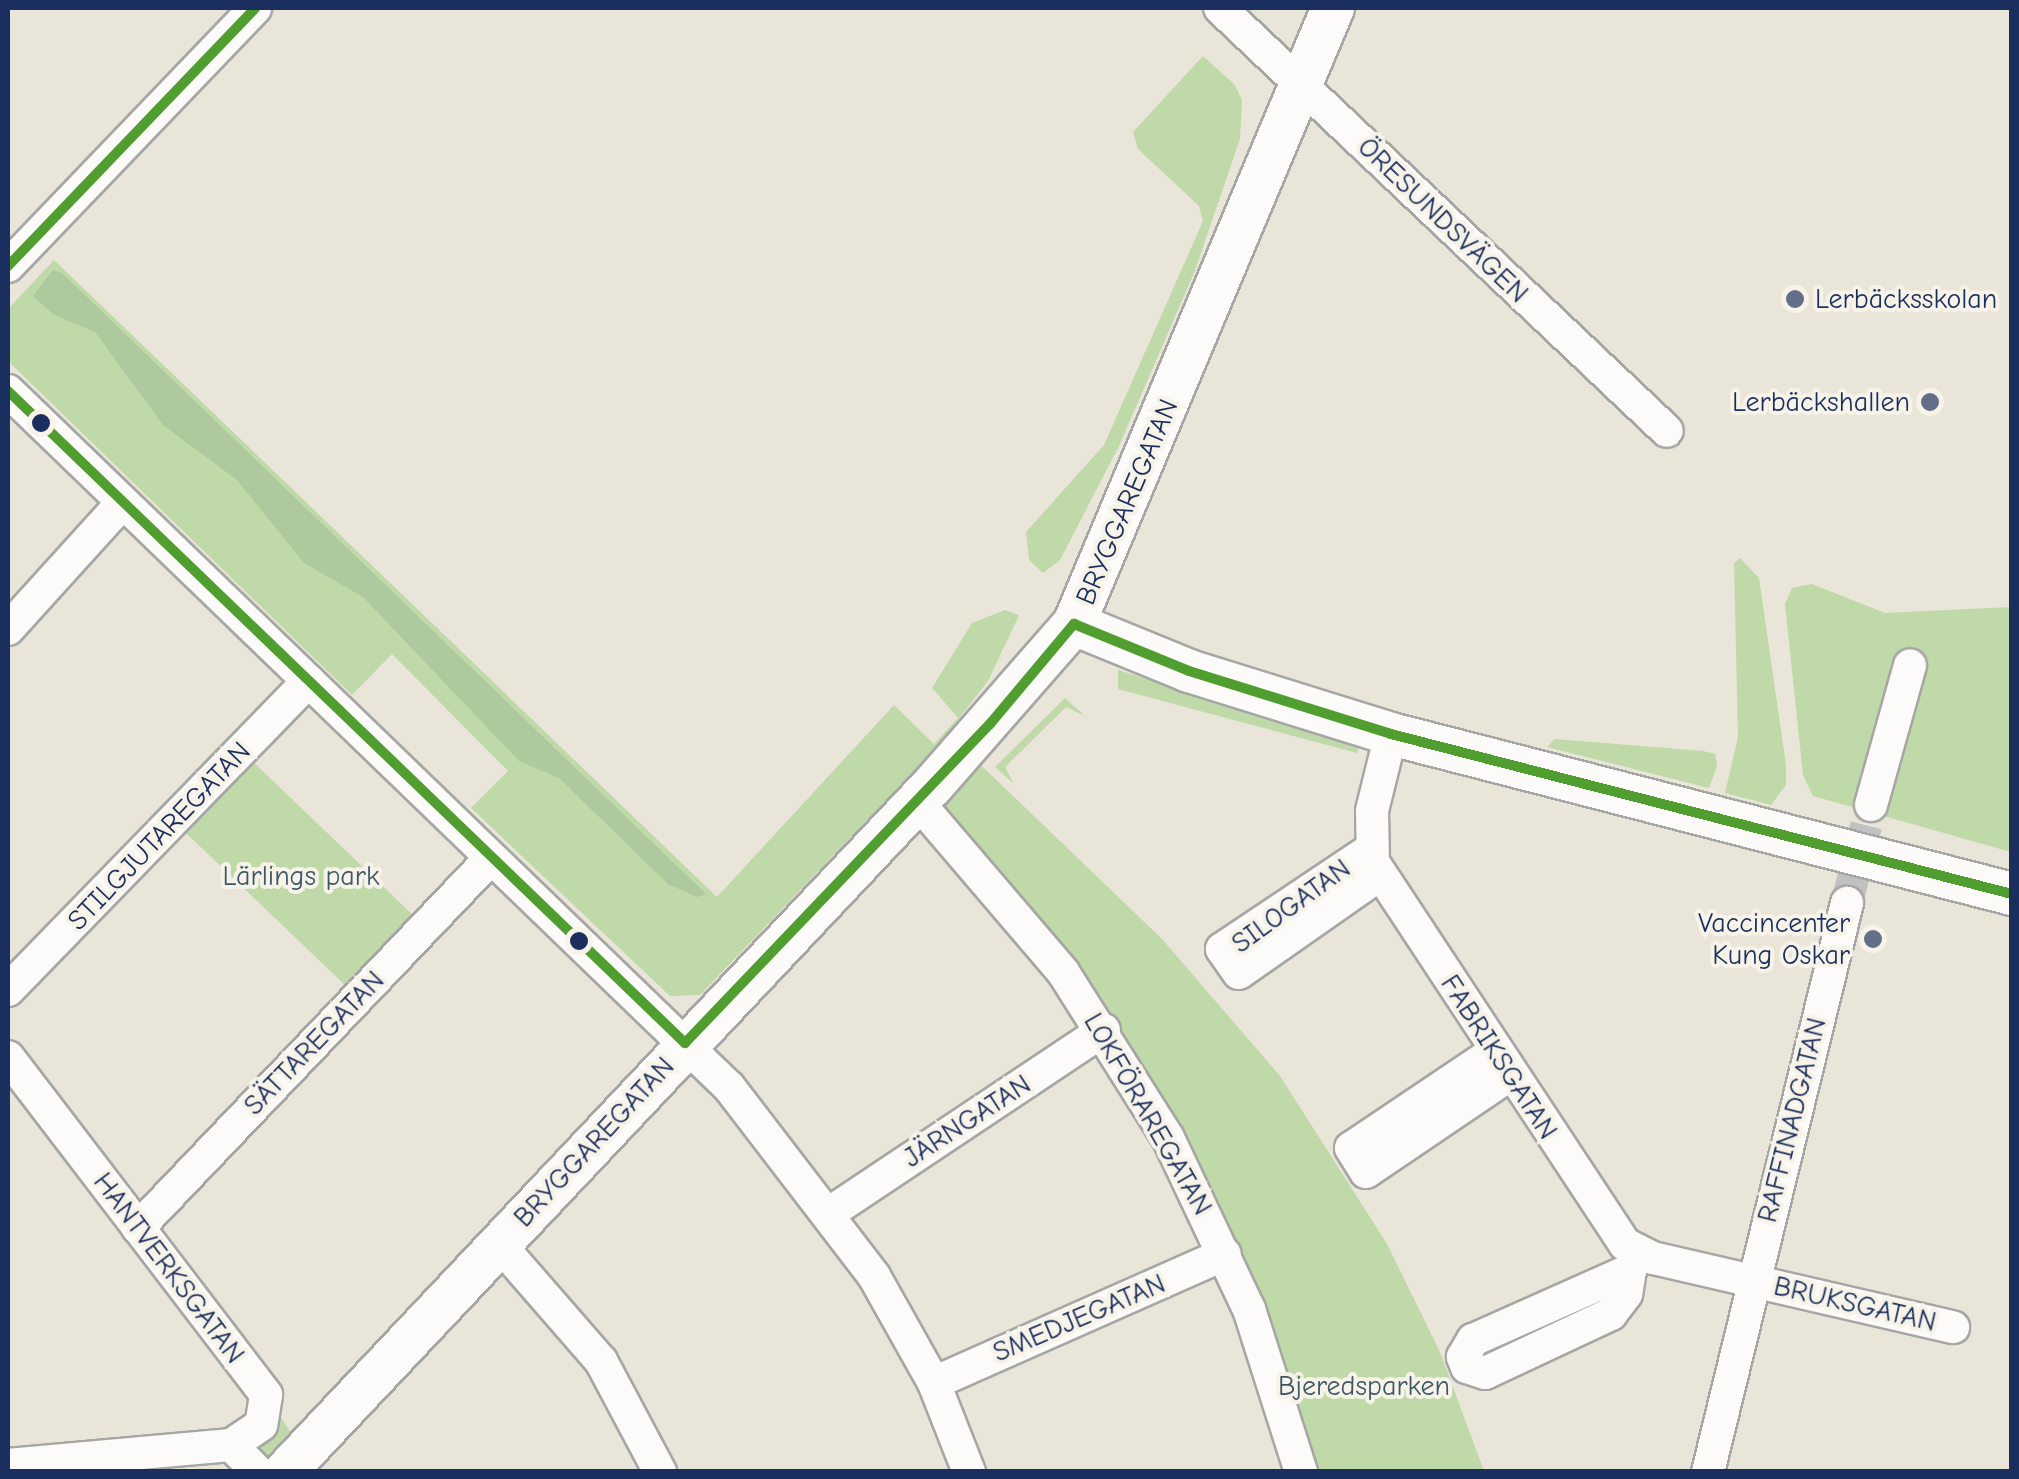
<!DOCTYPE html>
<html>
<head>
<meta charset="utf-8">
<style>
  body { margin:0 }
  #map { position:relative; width:2019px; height:1479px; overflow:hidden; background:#e9e5d8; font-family:"Comic Neue",sans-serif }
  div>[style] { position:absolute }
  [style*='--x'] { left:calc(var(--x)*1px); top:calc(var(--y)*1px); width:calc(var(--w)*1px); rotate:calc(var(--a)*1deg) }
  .green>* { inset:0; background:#bfd9a8 }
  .forest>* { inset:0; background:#aec99e }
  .minor-tunnel>* { height:32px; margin-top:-16px; transform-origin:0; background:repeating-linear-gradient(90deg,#c0c1c0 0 32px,transparent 0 48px) }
  .roads { filter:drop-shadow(2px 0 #a6a7a5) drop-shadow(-2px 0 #a6a7a5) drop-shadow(0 2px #a6a7a5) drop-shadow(0 -2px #a6a7a5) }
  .minor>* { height:32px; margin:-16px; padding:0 16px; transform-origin:16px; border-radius:16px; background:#fcfbf9 }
  .major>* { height:42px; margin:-21px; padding:0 21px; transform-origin:21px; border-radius:21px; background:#fcfbf9 }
  .bus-1>* { height:10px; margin:-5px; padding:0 5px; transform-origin:5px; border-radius:5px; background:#509e2f }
  .dots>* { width:28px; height:28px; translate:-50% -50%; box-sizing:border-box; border:5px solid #f7f3e8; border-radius:50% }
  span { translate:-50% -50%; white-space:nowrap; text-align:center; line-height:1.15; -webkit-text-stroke:8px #f7f3e8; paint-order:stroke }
  .street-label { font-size:28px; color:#1b2f5e }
  .poi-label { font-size:28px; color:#1b2f5e }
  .left { translate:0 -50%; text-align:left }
  .right { translate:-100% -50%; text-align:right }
  .park-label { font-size:28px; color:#3c5766 }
  .frame { position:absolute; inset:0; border:10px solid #1b2f5e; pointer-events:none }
</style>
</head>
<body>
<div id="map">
  <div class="green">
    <div style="clip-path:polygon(1203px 56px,1235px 85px,1242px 100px,1240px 139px,1194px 273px,1119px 446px,1060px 560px,1043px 573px,1029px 560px,1026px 532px,1104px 445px,1203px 221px,1199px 206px,1138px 149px,1133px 132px)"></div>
    <div style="clip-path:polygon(54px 260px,717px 897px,894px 705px,934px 744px,958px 718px,932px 688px,972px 623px,1005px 610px,1019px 615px,988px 681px,934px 750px,700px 995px,670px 996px,471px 808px,508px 771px,392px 654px,352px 695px,8px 361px,8px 309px)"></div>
    <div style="clip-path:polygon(1740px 558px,1759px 578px,1786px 765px,1786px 785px,1771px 805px,1725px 793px,1738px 737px,1734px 563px)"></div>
    <div style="clip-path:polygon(1812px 584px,1885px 613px,2011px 607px,2011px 852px,1813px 796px,1803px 775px,1785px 604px,1792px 588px)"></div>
    <div style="clip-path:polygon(1118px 670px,1359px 746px,1357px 753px,1118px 689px)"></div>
    <div style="clip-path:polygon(1065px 698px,1085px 716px,1066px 707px,1005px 767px,1014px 784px,995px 767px)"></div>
    <div style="clip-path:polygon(1555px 739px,1703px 751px,1715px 754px,1717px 766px,1709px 788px,1547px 747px)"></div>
    <div style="clip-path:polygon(958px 758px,983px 767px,1162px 939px,1280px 1076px,1387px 1244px,1440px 1352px,1484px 1471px,1301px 1471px,1168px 1138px,917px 801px)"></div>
    <div style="clip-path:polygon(251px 760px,416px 918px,348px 988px,183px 830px)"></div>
    <div style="clip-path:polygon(266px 1395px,301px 1448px,258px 1472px,247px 1439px)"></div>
  </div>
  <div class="forest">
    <div style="clip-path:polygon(53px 270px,62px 273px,706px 894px,697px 897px,668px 884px,559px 778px,519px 761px,363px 597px,304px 563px,237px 480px,163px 425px,95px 332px,54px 315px,33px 296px)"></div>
  </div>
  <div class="minor-tunnel">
    <div style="--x:1847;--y:903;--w:101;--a:-76.2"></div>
  </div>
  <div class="roads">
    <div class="minor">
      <div style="--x:1220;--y:8;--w:615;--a:43.42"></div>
      <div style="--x:8;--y:266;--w:357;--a:-46.2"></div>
      <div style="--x:8;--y:391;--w:1002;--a:43.99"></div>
      <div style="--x:729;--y:1087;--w:238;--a:52.5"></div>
      <div style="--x:874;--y:1276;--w:123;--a:60.7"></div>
      <div style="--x:934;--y:1383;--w:96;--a:68.5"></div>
      <div style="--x:8;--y:629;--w:171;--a:-47.8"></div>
      <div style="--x:1391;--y:734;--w:79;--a:103.9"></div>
      <div style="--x:1372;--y:811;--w:51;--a:88.9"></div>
      <div style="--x:1373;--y:862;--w:458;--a:56.6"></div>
      <div style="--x:1625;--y:1244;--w:31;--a:27"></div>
      <div style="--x:1653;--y:1258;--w:308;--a:13"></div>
      <div style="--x:917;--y:801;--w:225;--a:49.5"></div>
      <div style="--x:1063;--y:972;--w:196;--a:57.7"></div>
      <div style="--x:1168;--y:1138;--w:189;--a:64.7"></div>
      <div style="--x:1249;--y:1309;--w:171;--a:72.3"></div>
      <div style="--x:1871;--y:805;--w:145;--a:-74.4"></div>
      <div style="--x:1370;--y:850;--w:178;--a:146.2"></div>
      <div style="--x:1222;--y:949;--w:29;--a:55"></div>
      <div style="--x:1239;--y:973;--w:171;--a:-35"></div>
      <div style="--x:8;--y:990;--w:431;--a:-45.8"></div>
      <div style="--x:1494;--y:1052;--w:172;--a:146.1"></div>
      <div style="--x:1351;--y:1148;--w:28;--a:58"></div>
      <div style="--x:1366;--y:1172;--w:173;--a:-34.1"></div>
      <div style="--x:8;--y:1057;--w:425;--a:52.6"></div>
      <div style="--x:266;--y:1395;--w:30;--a:99"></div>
      <div style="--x:261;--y:1425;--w:36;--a:146"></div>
      <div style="--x:231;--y:1445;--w:224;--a:174.9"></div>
      <div style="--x:831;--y:1212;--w:328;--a:-33.7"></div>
      <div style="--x:138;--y:1228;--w:511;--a:-46.35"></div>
      <div style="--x:500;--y:1245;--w:154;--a:49"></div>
      <div style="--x:601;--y:1361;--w:126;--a:62"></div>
      <div style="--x:1630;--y:1270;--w:24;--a:99"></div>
      <div style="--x:1626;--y:1294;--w:25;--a:127"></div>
      <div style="--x:1611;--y:1314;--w:139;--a:154.9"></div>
      <div style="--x:1485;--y:1373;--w:19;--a:-162"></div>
      <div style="--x:1467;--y:1367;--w:11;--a:-112"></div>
      <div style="--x:1463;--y:1357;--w:20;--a:-60"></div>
      <div style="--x:1473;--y:1340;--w:172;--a:-24"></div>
      <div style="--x:1630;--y:1270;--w:18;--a:-63"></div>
      <div style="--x:934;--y:1383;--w:318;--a:-23.9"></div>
      <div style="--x:231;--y:1445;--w:38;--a:45"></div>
      <div style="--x:1708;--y:1472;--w:586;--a:-76.27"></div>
    </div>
    <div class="major">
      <div style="--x:1074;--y:624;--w:124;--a:22.2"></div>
      <div style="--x:1189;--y:671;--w:212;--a:17.3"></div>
      <div style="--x:1391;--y:734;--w:641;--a:14.45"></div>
      <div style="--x:285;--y:1472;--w:943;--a:-46.68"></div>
      <div style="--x:932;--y:786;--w:215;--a:-48.8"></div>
      <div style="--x:1074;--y:624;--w:668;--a:-67.2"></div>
    </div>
  </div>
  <div class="bus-1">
    <div style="--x:8;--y:266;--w:357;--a:-46.2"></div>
    <div style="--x:8;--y:391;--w:940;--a:43.92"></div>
    <div style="--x:1074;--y:624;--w:124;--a:22.2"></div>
    <div style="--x:1189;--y:671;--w:212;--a:17.3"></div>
    <div style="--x:1391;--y:734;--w:641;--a:14.45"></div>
    <div style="--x:685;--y:1043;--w:441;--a:-46.3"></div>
    <div style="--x:990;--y:724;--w:131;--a:-50"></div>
  </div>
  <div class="dots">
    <div style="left:1795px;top:299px;background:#636f89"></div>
    <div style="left:1930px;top:402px;background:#636f89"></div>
    <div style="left:41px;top:423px;background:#1b2f5e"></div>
    <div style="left:1873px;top:939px;background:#636f89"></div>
    <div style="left:579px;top:941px;background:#1b2f5e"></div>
  </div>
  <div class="street-label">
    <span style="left:1443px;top:220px;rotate:44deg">ÖRESUNDSVÄGEN</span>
    <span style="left:1127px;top:502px;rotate:-67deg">BRYGGAREGATAN</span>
    <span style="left:159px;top:836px;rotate:-46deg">STILGJUTAREGATAN</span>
    <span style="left:1291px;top:906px;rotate:-36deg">SILOGATAN</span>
    <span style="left:314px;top:1043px;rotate:-46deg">SÄTTAREGATAN</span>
    <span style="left:1499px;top:1057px;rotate:57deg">FABRIKSGATAN</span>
    <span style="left:1148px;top:1114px;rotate:60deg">LOKFÖRAREGATAN</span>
    <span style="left:1792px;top:1120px;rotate:-76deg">RAFFINADGATAN</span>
    <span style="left:967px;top:1121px;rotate:-33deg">JÄRNGATAN</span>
    <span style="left:594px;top:1142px;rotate:-47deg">BRYGGAREGATAN</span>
    <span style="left:169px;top:1268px;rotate:53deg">HANTVERKSGATAN</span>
    <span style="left:1855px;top:1304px;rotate:13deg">BRUKSGATAN</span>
    <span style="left:1079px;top:1318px;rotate:-23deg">SMEDJEGATAN</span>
  </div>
  <div class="poi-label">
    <span class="left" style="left:1815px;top:299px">Lerbäcksskolan</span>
    <span class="right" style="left:1910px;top:402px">Lerbäckshallen</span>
    <span class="right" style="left:1850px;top:939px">Vaccincenter<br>Kung Oskar</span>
  </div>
  <div class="park-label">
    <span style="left:301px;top:876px">Lärlings park</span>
    <span style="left:1364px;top:1386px">Bjeredsparken</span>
  </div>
  <div class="frame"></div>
</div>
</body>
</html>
